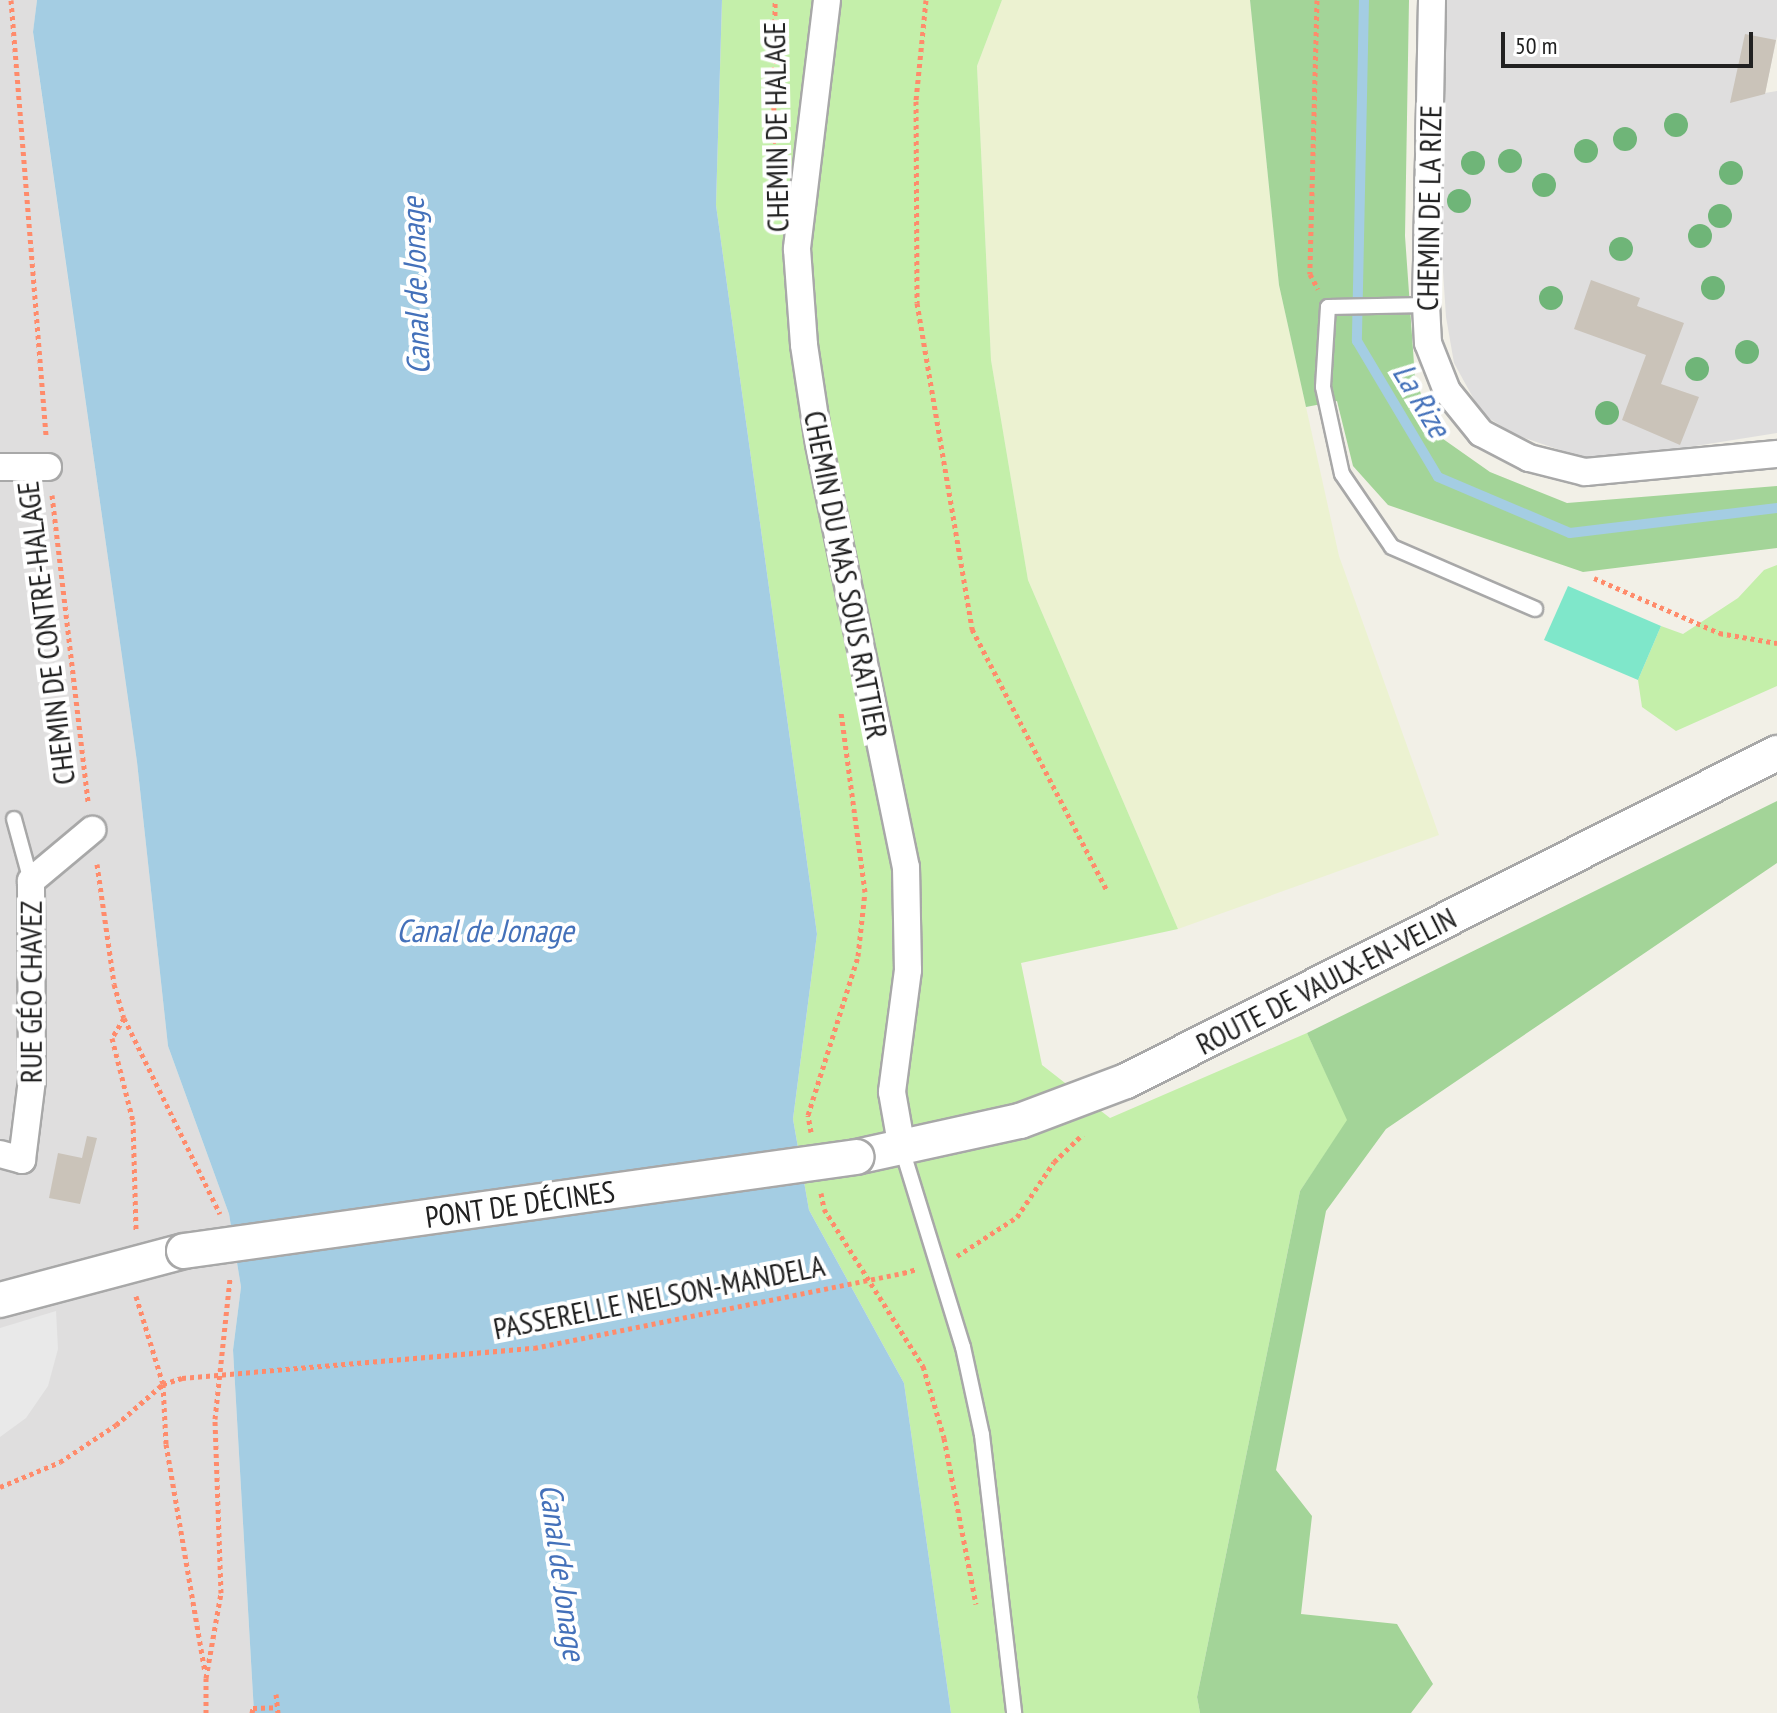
<!DOCTYPE html>
<html>
<head>
<meta charset="utf-8">
<style>
  body { margin:0 }
  #map { position:relative; width:1777px; height:1713px; overflow:hidden; background:#f2f0e7; font-family:"PT Sans Narrow",sans-serif }
  div>[style] { position:absolute }
  [style*='--x'] { left:calc(var(--x)*1px); top:calc(var(--y)*1px); width:calc(var(--w)*1px); rotate:calc(var(--a)*1deg) }
  .residential>* { inset:0; background:#dfdede }
  .farmland>* { inset:0; background:#ecf2d1 }
  .grass>* { inset:0; background:#c4efaa }
  .forest>* { inset:0; background:#a3d498 }
  .pitch>* { inset:0; background:#7fe7ca }
  .parking>* { inset:0; background:#e9e9e9 }
  .water>* { inset:0; background:#a4cde3 }
  .stream>* { height:10px; margin:-5px; padding:0 5px; transform-origin:5px; border-radius:5px; background:#a4cde3 }
  .building>* { inset:0; background:#cac3b9 }
  .path>* { height:5px; margin-top:-2.5px; transform-origin:0; background:repeating-linear-gradient(90deg,#ff8b6b 0 4px,transparent 0 8px) }
  .roads { filter:drop-shadow(2px 0 #a8a8a8) drop-shadow(-2px 0 #a8a8a8) drop-shadow(0 2px #a8a8a8) drop-shadow(0 -2px #a8a8a8) }
  .service>* { height:14px; margin:-7px; padding:0 7px; transform-origin:7px; border-radius:7px; background:#fff }
  .minor>* { height:26px; margin:-13px; padding:0 13px; transform-origin:13px; border-radius:13px; background:#fff }
  .tertiary>* { height:34px; margin:-17px; padding:0 17px; transform-origin:17px; border-radius:17px; background:#fff }
  .path-bridge>* { height:5px; margin-top:-2.5px; transform-origin:0; background:repeating-linear-gradient(90deg,#ff8b6b 0 4px,transparent 0 8px) }
  .bridges { filter:drop-shadow(2px 0 #a8a8a8) drop-shadow(-2px 0 #a8a8a8) drop-shadow(0 2px #a8a8a8) drop-shadow(0 -2px #a8a8a8) }
  .tertiary-bridge>* { height:34px; margin:-17px; padding:0 17px; transform-origin:17px; border-radius:17px; background:#fff }
  .trees>* { width:24px; height:24px; margin:-12px; border-radius:50%; background:#6fb578 }
  span { translate:-50% -50%; white-space:nowrap; text-align:center; line-height:1.15; -webkit-text-stroke:8px #fff; paint-order:stroke }
  .street-label { font-size:30px; color:#212121 }
  .water-label { font-size:32px; color:#4471ba; font-style:italic }
  .scale { position:absolute; left:1501px; top:32px; width:252px; height:36px; box-sizing:border-box; border:4px solid #212121; border-top:0; padding-left:10px; font-size:24px; line-height:28px; white-space:nowrap; color:#212121; -webkit-text-stroke:6px #fff; paint-order:stroke }
</style>
</head>
<body>
<div id="map">
  <div class="residential">
    <div style="clip-path:polygon(0 0,37px 0,33px 33px,137px 762px,168px 1046px,229px 1214px,241px 1287px,233px 1350px,254px 1713px,0 1713px)"></div>
    <div style="clip-path:polygon(1445px 0,1777px 0,1777px 36px,1765px 93px,1777px 91px,1777px 433px,1595px 462px,1516px 435px,1482px 414px,1454px 363px,1446px 317px,1442px 256px)"></div>
  </div>
  <div class="farmland">
    <div style="clip-path:polygon(1002px 0,1250px 0,1279px 285px,1339px 556px,1439px 835px,1178px 929px,1028px 580px,991px 360px,977px 66px)"></div>
  </div>
  <div class="grass">
    <div style="clip-path:polygon(722px 0,1002px 0,977px 66px,991px 360px,1028px 580px,1178px 929px,1021px 963px,1042px 1065px,1110px 1118px,1307px 1033px,1348px 1120px,1300px 1191px,1197px 1697px,1200px 1713px,951px 1713px,904px 1383px,809px 1210px,793px 1119px,817px 934px,716px 205px)"></div>
    <div style="clip-path:polygon(1777px 565px,1777px 686px,1676px 731px,1642px 707px,1638px 680px,1661px 626px,1683px 634px,1738px 598px,1764px 570px)"></div>
  </div>
  <div class="forest">
    <div style="clip-path:polygon(1250px 0,1409px 0,1405px 236px,1415px 378px,1436px 434px,1490px 472px,1567px 503px,1777px 486px,1777px 548px,1583px 572px,1388px 505px,1353px 466px,1337px 401px,1306px 407px,1279px 285px)"></div>
    <div style="clip-path:polygon(1777px 801px,1777px 863px,1386px 1129px,1326px 1211px,1276px 1470px,1312px 1516px,1301px 1614px,1397px 1624px,1433px 1684px,1411px 1713px,1200px 1713px,1197px 1697px,1300px 1191px,1347px 1120px,1307px 1033px)"></div>
  </div>
  <div class="pitch">
    <div style="clip-path:polygon(1568px 586px,1661px 626px,1638px 680px,1544px 640px)"></div>
  </div>
  <div class="parking">
    <div style="clip-path:polygon(56px 1311px,58px 1349px,48px 1386px,26px 1418px,0 1437px,0 1328px)"></div>
  </div>
  <div class="water">
    <div style="clip-path:polygon(37px 0,722px 0,716px 205px,817px 934px,793px 1119px,809px 1210px,904px 1383px,951px 1713px,254px 1713px,233px 1350px,241px 1287px,229px 1214px,168px 1046px,137px 762px,33px 32px)"></div>
  </div>
  <div class="stream">
    <div style="--x:1364;--y:0;--w:341;--a:91.2"></div>
    <div style="--x:1357;--y:341;--w:158;--a:59.2"></div>
    <div style="--x:1438;--y:477;--w:143;--a:23"></div>
    <div style="--x:1570;--y:533;--w:209;--a:-6.9"></div>
  </div>
  <div class="building">
    <div style="clip-path:polygon(1745px 34px,1776px 40px,1765px 94px,1730px 103px)"></div>
    <div style="clip-path:polygon(1591px 280px,1640px 298px,1637px 306px,1684px 323px,1661px 384px,1699px 397px,1680px 445px,1622px 420px,1646px 355px,1574px 329px)"></div>
    <div style="clip-path:polygon(87px 1136px,97px 1138px,80px 1204px,49px 1198px,58px 1153px,82px 1158px)"></div>
  </div>
  <div class="path">
    <div style="--x:11;--y:0;--w:438;--a:85.4"></div>
    <div style="--x:926;--y:0;--w:101;--a:95.7"></div>
    <div style="--x:916;--y:101;--w:202;--a:89.7"></div>
    <div style="--x:917;--y:303;--w:331;--a:80.4"></div>
    <div style="--x:972;--y:629;--w:294;--a:62.7"></div>
    <div style="--x:1317;--y:0;--w:274;--a:91.5"></div>
    <div style="--x:1310;--y:274;--w:17;--a:62"></div>
    <div style="--x:773;--y:175;--w:175;--a:-89.3"></div>
    <div style="--x:52;--y:495;--w:310;--a:83.3"></div>
    <div style="--x:1594;--y:578;--w:137;--a:23.7"></div>
    <div style="--x:1719;--y:633;--w:59;--a:9.8"></div>
    <div style="--x:97;--y:864;--w:121;--a:81.9"></div>
    <div style="--x:114;--y:984;--w:35;--a:74"></div>
    <div style="--x:124;--y:1018;--w:218;--a:63.9"></div>
    <div style="--x:124;--y:1018;--w:23;--a:121"></div>
    <div style="--x:112;--y:1038;--w:86;--a:75.8"></div>
    <div style="--x:133;--y:1121;--w:109;--a:88.4"></div>
    <div style="--x:811;--y:1132;--w:17;--a:-100"></div>
    <div style="--x:808;--y:1115;--w:167;--a:-72.5"></div>
    <div style="--x:858;--y:956;--w:64;--a:-83.8"></div>
    <div style="--x:865;--y:892;--w:182;--a:-97.6"></div>
    <div style="--x:821;--y:1193;--w:16;--a:79"></div>
    <div style="--x:824;--y:1209;--w:186;--a:57.8"></div>
    <div style="--x:923;--y:1366;--w:75;--a:73.7"></div>
    <div style="--x:944;--y:1438;--w:169;--a:79.1"></div>
    <div style="--x:957;--y:1256;--w:72;--a:-33"></div>
    <div style="--x:1017;--y:1217;--w:66;--a:-56.1"></div>
    <div style="--x:1054;--y:1162;--w:40;--a:-44"></div>
    <div style="--x:903;--y:1273;--w:15;--a:-16"></div>
    <div style="--x:182;--y:1378;--w:20;--a:162"></div>
    <div style="--x:163;--y:1384;--w:60;--a:87.1"></div>
    <div style="--x:166;--y:1444;--w:230;--a:80.3"></div>
    <div style="--x:0;--y:1487;--w:65;--a:-22.6"></div>
    <div style="--x:60;--y:1462;--w:67;--a:-33.5"></div>
    <div style="--x:116;--y:1425;--w:62;--a:-41.1"></div>
    <div style="--x:163;--y:1384;--w:92;--a:-107.1"></div>
    <div style="--x:276;--y:1694;--w:19;--a:84"></div>
    <div style="--x:206;--y:1713;--w:35;--a:-90"></div>
    <div style="--x:206;--y:1678;--w:86;--a:-80"></div>
    <div style="--x:221;--y:1593;--w:174;--a:-92"></div>
    <div style="--x:215;--y:1419;--w:142;--a:-83.9"></div>
    <div style="--x:252;--y:1713;--w:5;--a:-79"></div>
    <div style="--x:253;--y:1708;--w:24;--a:-2"></div>
  </div>
  <div class="roads">
    <div class="service">
      <div style="--x:1426;--y:305;--w:98;--a:178.8"></div>
      <div style="--x:1328;--y:307;--w:80;--a:93.6"></div>
      <div style="--x:1323;--y:387;--w:89;--a:77.7"></div>
      <div style="--x:1342;--y:474;--w:88;--a:55.6"></div>
      <div style="--x:1392;--y:547;--w:156;--a:23.4"></div>
      <div style="--x:14;--y:819;--w:64;--a:74.7"></div>
      <div style="--x:902;--y:1149;--w:207;--a:72.9"></div>
      <div style="--x:963;--y:1347;--w:90;--a:77.8"></div>
      <div style="--x:982;--y:1435;--w:280;--a:83.4"></div>
    </div>
    <div class="minor">
      <div style="--x:827;--y:0;--w:251;--a:96.9"></div>
      <div style="--x:797;--y:249;--w:96;--a:85.8"></div>
      <div style="--x:804;--y:345;--w:100;--a:81.4"></div>
      <div style="--x:819;--y:444;--w:432;--a:78.4"></div>
      <div style="--x:906;--y:867;--w:103;--a:88.9"></div>
      <div style="--x:908;--y:970;--w:123;--a:97.5"></div>
      <div style="--x:892;--y:1092;--w:58;--a:80"></div>
      <div style="--x:1432;--y:0;--w:305;--a:91.1"></div>
      <div style="--x:1426;--y:305;--w:38;--a:87"></div>
      <div style="--x:1428;--y:343;--w:52;--a:68.4"></div>
      <div style="--x:1447;--y:391;--w:54;--a:51"></div>
      <div style="--x:1481;--y:433;--w:54;--a:27.5"></div>
      <div style="--x:1529;--y:458;--w:58;--a:14"></div>
      <div style="--x:1585;--y:472;--w:193;--a:-5.4"></div>
      <div style="--x:0;--y:467;--w:48;--a:0"></div>
      <div style="--x:0;--y:1154;--w:23;--a:15"></div>
      <div style="--x:22;--y:1160;--w:81;--a:-82.9"></div>
      <div style="--x:32;--y:1080;--w:199;--a:-90.3"></div>
      <div style="--x:31;--y:881;--w:80;--a:-39.9"></div>
    </div>
    <div class="tertiary">
      <div style="--x:856;--y:1157;--w:168;--a:-12.4"></div>
      <div style="--x:1020;--y:1121;--w:113;--a:-20.7"></div>
      <div style="--x:1126;--y:1081;--w:729;--a:-26.74"></div>
      <div style="--x:0;--y:1300;--w:190;--a:-14.9"></div>
    </div>
  </div>
  <div class="path-bridge">
    <div style="--x:182;--y:1378;--w:353;--a:-4.9"></div>
    <div style="--x:534;--y:1348;--w:377;--a:-11.5"></div>
  </div>
  <div class="bridges">
    <div class="tertiary-bridge">
      <div style="--x:184;--y:1251;--w:679;--a:-7.96"></div>
    </div>
  </div>
  <div class="trees">
    <div style="left:1676px;top:125px"></div>
    <div style="left:1625px;top:139px"></div>
    <div style="left:1586px;top:151px"></div>
    <div style="left:1510px;top:161px"></div>
    <div style="left:1473px;top:163px"></div>
    <div style="left:1731px;top:173px"></div>
    <div style="left:1544px;top:185px"></div>
    <div style="left:1459px;top:201px"></div>
    <div style="left:1720px;top:216px"></div>
    <div style="left:1700px;top:236px"></div>
    <div style="left:1621px;top:249px"></div>
    <div style="left:1713px;top:288px"></div>
    <div style="left:1551px;top:298px"></div>
    <div style="left:1747px;top:352px"></div>
    <div style="left:1697px;top:369px"></div>
    <div style="left:1607px;top:413px"></div>
  </div>
  <div class="street-label">
    <span style="left:776px;top:127px;rotate:-91deg">CHEMIN DE HALAGE</span>
    <span style="left:1429px;top:208px;rotate:-89deg">CHEMIN DE LA RIZE</span>
    <span style="left:846px;top:575px;rotate:79deg">CHEMIN DU MAS SOUS RATTIER</span>
    <span style="left:46px;top:633px;rotate:-97deg">CHEMIN DE CONTRE-HALAGE</span>
    <span style="left:1326px;top:981px;rotate:-27deg">ROUTE DE VAULX-EN-VELIN</span>
    <span style="left:31px;top:992px;rotate:-90deg">RUE GÉO CHAVEZ</span>
    <span style="left:520px;top:1204px;rotate:-8deg">PONT DE DÉCINES</span>
    <span style="left:659px;top:1297px;rotate:-11deg">PASSERELLE NELSON-MANDELA</span>
  </div>
  <div class="water-label">
    <span style="left:415px;top:286px;rotate:-92deg">Canal de Jonage</span>
    <span style="left:1422px;top:400px;rotate:59deg">La Rize</span>
    <span style="left:485px;top:930px">Canal de Jonage</span>
    <span style="left:563px;top:1572px;rotate:82deg">Canal de Jonage</span>
  </div>
  <div class="scale">50 m</div>
</div>
</body>
</html>
